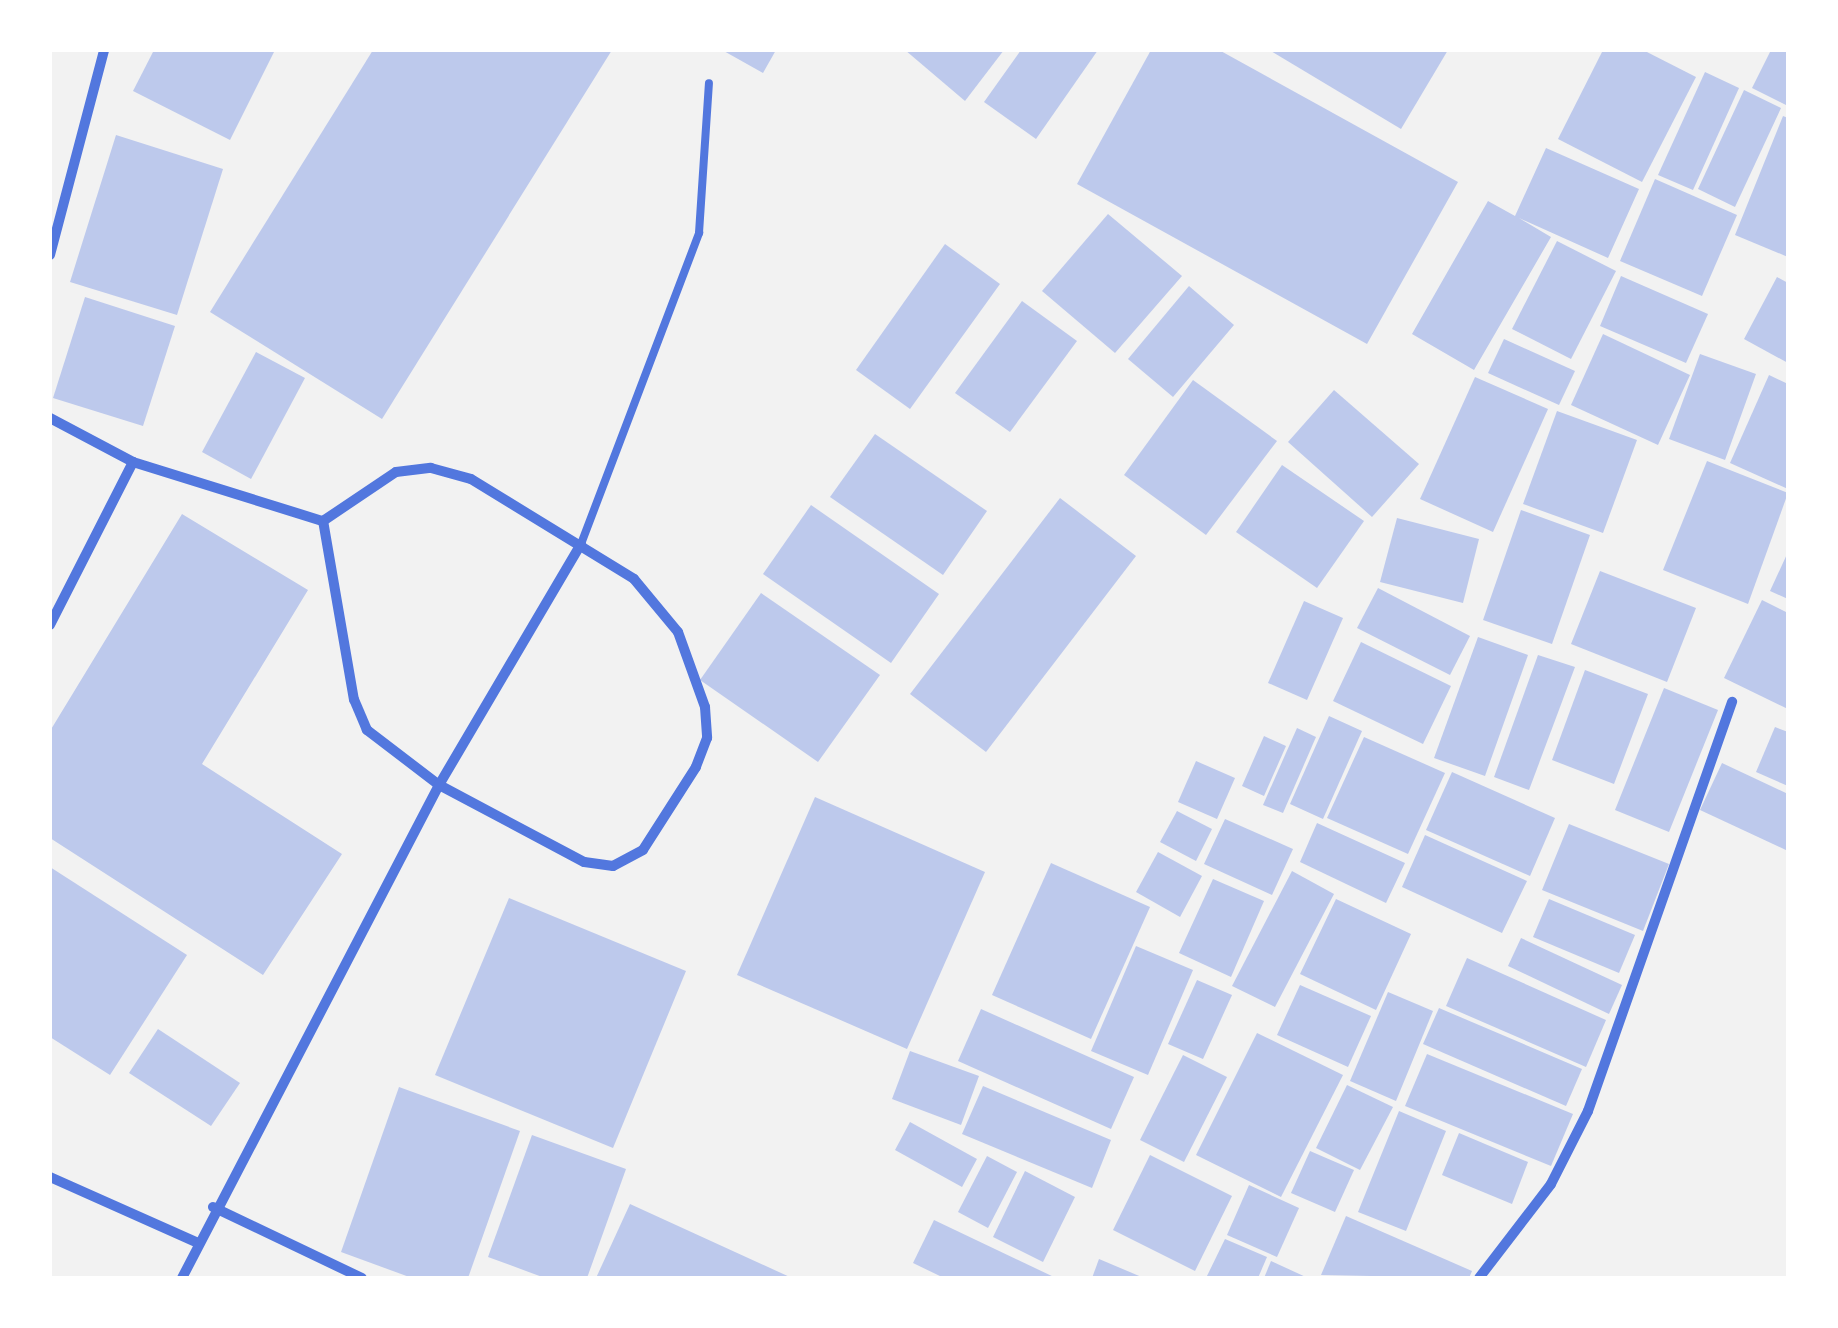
<!DOCTYPE html>
<html>
<head>
<meta charset="utf-8">
<style>
  body { margin:0 }
  #map { position:relative; width:1838px; height:1328px; overflow:hidden; background:#f2f2f2; font-family:"Zilla Slab",serif }
  div>[style] { position:absolute }
  [style*='--x'] { left:calc(var(--x)*1px); top:calc(var(--y)*1px); width:calc(var(--w)*1px); rotate:calc(var(--a)*1deg) }
  .building>* { inset:0; background:#bdc9ec }
  .service>* { height:8px; margin:-4px; padding:0 4px; transform-origin:4px; border-radius:4px; background:#5277de }
  .minor>* { height:10px; margin:-5px; padding:0 5px; transform-origin:5px; border-radius:5px; background:#5277de }
  span { translate:-50% -50%; white-space:nowrap; text-align:center; line-height:1.15; -webkit-text-stroke:8px #fff; paint-order:stroke }
  .frame { position:absolute; inset:0; border:52px solid #fff; pointer-events:none }
</style>
</head>
<body>
<div id="map">
  <div class="building">
    <div style="clip-path:polygon(154px 50px,275px 50px,230px 140px,133px 91px)"></div>
    <div style="clip-path:polygon(373px 50px,612px 50px,382px 419px,210px 312px)"></div>
    <div style="clip-path:polygon(722px 50px,776px 50px,763px 73px)"></div>
    <div style="clip-path:polygon(905px 50px,1004px 50px,965px 101px)"></div>
    <div style="clip-path:polygon(1021px 50px,1098px 50px,1036px 139px,984px 102px)"></div>
    <div style="clip-path:polygon(1151px 50px,1219px 50px,1458px 182px,1367px 344px,1077px 184px)"></div>
    <div style="clip-path:polygon(1269px 50px,1448px 50px,1401px 129px)"></div>
    <div style="clip-path:polygon(1603px 50px,1643px 50px,1696px 77px,1642px 182px,1558px 139px)"></div>
    <div style="clip-path:polygon(1771px 50px,1788px 50px,1788px 106px,1752px 88px)"></div>
    <div style="clip-path:polygon(1705px 72px,1739px 88px,1693px 190px,1658px 175px)"></div>
    <div style="clip-path:polygon(1744px 90px,1781px 108px,1735px 207px,1698px 189px)"></div>
    <div style="clip-path:polygon(1783px 116px,1788px 118px,1788px 257px,1735px 235px)"></div>
    <div style="clip-path:polygon(116px 135px,223px 169px,177px 315px,70px 282px)"></div>
    <div style="clip-path:polygon(1546px 148px,1639px 189px,1608px 258px,1519px 218px,1551px 237px,1474px 370px,1412px 334px,1488px 201px,1515px 216px)"></div>
    <div style="clip-path:polygon(1655px 179px,1737px 215px,1702px 296px,1620px 261px)"></div>
    <div style="clip-path:polygon(1108px 214px,1182px 276px,1115px 353px,1042px 291px)"></div>
    <div style="clip-path:polygon(1557px 241px,1616px 271px,1571px 359px,1512px 329px)"></div>
    <div style="clip-path:polygon(945px 244px,1000px 284px,910px 409px,856px 370px)"></div>
    <div style="clip-path:polygon(1621px 276px,1708px 314px,1686px 363px,1600px 326px)"></div>
    <div style="clip-path:polygon(1777px 277px,1788px 283px,1788px 363px,1744px 339px)"></div>
    <div style="clip-path:polygon(1189px 286px,1234px 325px,1173px 397px,1128px 359px)"></div>
    <div style="clip-path:polygon(85px 297px,175px 326px,143px 426px,53px 398px)"></div>
    <div style="clip-path:polygon(1022px 301px,1077px 341px,1010px 432px,955px 393px)"></div>
    <div style="clip-path:polygon(1603px 334px,1690px 375px,1658px 445px,1571px 405px)"></div>
    <div style="clip-path:polygon(1504px 339px,1575px 371px,1559px 405px,1488px 373px)"></div>
    <div style="clip-path:polygon(256px 352px,305px 378px,251px 479px,202px 452px)"></div>
    <div style="clip-path:polygon(1700px 354px,1756px 374px,1725px 460px,1669px 439px)"></div>
    <div style="clip-path:polygon(1769px 375px,1788px 384px,1788px 489px,1730px 463px)"></div>
    <div style="clip-path:polygon(1475px 377px,1548px 409px,1493px 532px,1420px 499px)"></div>
    <div style="clip-path:polygon(1193px 380px,1277px 441px,1206px 535px,1124px 475px)"></div>
    <div style="clip-path:polygon(1334px 390px,1419px 464px,1372px 517px,1288px 442px)"></div>
    <div style="clip-path:polygon(1557px 411px,1637px 440px,1603px 533px,1523px 504px)"></div>
    <div style="clip-path:polygon(875px 434px,987px 511px,943px 575px,830px 497px)"></div>
    <div style="clip-path:polygon(1707px 461px,1788px 493px,1748px 604px,1663px 570px)"></div>
    <div style="clip-path:polygon(1282px 465px,1364px 521px,1317px 588px,1236px 532px)"></div>
    <div style="clip-path:polygon(1060px 498px,1136px 556px,986px 752px,910px 694px)"></div>
    <div style="clip-path:polygon(811px 505px,939px 594px,891px 663px,763px 574px)"></div>
    <div style="clip-path:polygon(1521px 510px,1590px 535px,1552px 644px,1483px 620px)"></div>
    <div style="clip-path:polygon(182px 514px,308px 590px,202px 764px,342px 854px,263px 975px,50px 838px,50px 731px)"></div>
    <div style="clip-path:polygon(1397px 518px,1479px 539px,1463px 603px,1380px 582px)"></div>
    <div style="clip-path:polygon(1788px 552px,1788px 599px,1770px 591px)"></div>
    <div style="clip-path:polygon(1600px 571px,1696px 608px,1667px 682px,1571px 644px)"></div>
    <div style="clip-path:polygon(1378px 588px,1470px 636px,1450px 675px,1357px 628px)"></div>
    <div style="clip-path:polygon(761px 593px,880px 675px,818px 762px,700px 680px)"></div>
    <div style="clip-path:polygon(1762px 600px,1788px 613px,1788px 709px,1724px 678px)"></div>
    <div style="clip-path:polygon(1304px 601px,1343px 618px,1307px 700px,1268px 683px)"></div>
    <div style="clip-path:polygon(1478px 637px,1528px 655px,1485px 776px,1434px 758px)"></div>
    <div style="clip-path:polygon(1361px 642px,1451px 686px,1423px 744px,1333px 701px)"></div>
    <div style="clip-path:polygon(1538px 655px,1575px 667px,1529px 790px,1494px 777px)"></div>
    <div style="clip-path:polygon(1585px 670px,1648px 694px,1614px 784px,1552px 760px)"></div>
    <div style="clip-path:polygon(1664px 688px,1718px 710px,1669px 832px,1615px 810px)"></div>
    <div style="clip-path:polygon(1329px 716px,1362px 731px,1323px 819px,1290px 804px)"></div>
    <div style="clip-path:polygon(1775px 727px,1788px 732px,1788px 786px,1756px 772px)"></div>
    <div style="clip-path:polygon(1297px 728px,1316px 737px,1283px 813px,1263px 805px)"></div>
    <div style="clip-path:polygon(1264px 736px,1286px 746px,1264px 796px,1242px 786px)"></div>
    <div style="clip-path:polygon(1364px 737px,1445px 773px,1408px 854px,1327px 818px)"></div>
    <div style="clip-path:polygon(1196px 761px,1235px 778px,1217px 819px,1178px 802px)"></div>
    <div style="clip-path:polygon(1722px 763px,1788px 794px,1788px 851px,1700px 810px)"></div>
    <div style="clip-path:polygon(1452px 772px,1555px 818px,1530px 876px,1426px 830px)"></div>
    <div style="clip-path:polygon(815px 797px,985px 872px,907px 1049px,737px 975px)"></div>
    <div style="clip-path:polygon(1177px 811px,1212px 829px,1196px 861px,1160px 842px)"></div>
    <div style="clip-path:polygon(1225px 819px,1293px 849px,1272px 895px,1204px 864px)"></div>
    <div style="clip-path:polygon(1317px 823px,1405px 863px,1386px 903px,1300px 862px)"></div>
    <div style="clip-path:polygon(1569px 824px,1669px 864px,1643px 931px,1542px 890px)"></div>
    <div style="clip-path:polygon(1425px 835px,1527px 881px,1502px 933px,1402px 887px)"></div>
    <div style="clip-path:polygon(1158px 852px,1202px 876px,1180px 917px,1136px 892px)"></div>
    <div style="clip-path:polygon(1051px 863px,1150px 907px,1091px 1039px,992px 995px)"></div>
    <div style="clip-path:polygon(50px 867px,187px 955px,110px 1075px,50px 1037px)"></div>
    <div style="clip-path:polygon(1292px 871px,1334px 894px,1275px 1007px,1232px 986px)"></div>
    <div style="clip-path:polygon(1213px 879px,1264px 901px,1231px 977px,1179px 953px)"></div>
    <div style="clip-path:polygon(509px 898px,686px 971px,613px 1148px,435px 1075px)"></div>
    <div style="clip-path:polygon(1336px 899px,1411px 934px,1376px 1010px,1300px 974px)"></div>
    <div style="clip-path:polygon(1549px 899px,1635px 935px,1619px 973px,1533px 937px)"></div>
    <div style="clip-path:polygon(1521px 938px,1622px 985px,1609px 1014px,1508px 966px)"></div>
    <div style="clip-path:polygon(1136px 946px,1193px 970px,1148px 1075px,1091px 1051px)"></div>
    <div style="clip-path:polygon(1467px 958px,1606px 1020px,1586px 1067px,1446px 1006px)"></div>
    <div style="clip-path:polygon(1197px 980px,1232px 995px,1203px 1059px,1168px 1044px)"></div>
    <div style="clip-path:polygon(1300px 985px,1371px 1016px,1348px 1067px,1277px 1035px)"></div>
    <div style="clip-path:polygon(1388px 992px,1433px 1011px,1396px 1101px,1350px 1081px)"></div>
    <div style="clip-path:polygon(1439px 1008px,1582px 1069px,1566px 1106px,1423px 1044px)"></div>
    <div style="clip-path:polygon(981px 1009px,1134px 1077px,1111px 1129px,958px 1061px)"></div>
    <div style="clip-path:polygon(158px 1029px,240px 1083px,211px 1126px,129px 1073px)"></div>
    <div style="clip-path:polygon(1257px 1033px,1343px 1075px,1281px 1197px,1196px 1155px)"></div>
    <div style="clip-path:polygon(910px 1051px,979px 1076px,961px 1125px,892px 1099px)"></div>
    <div style="clip-path:polygon(1427px 1054px,1573px 1114px,1551px 1166px,1405px 1106px)"></div>
    <div style="clip-path:polygon(1183px 1055px,1227px 1077px,1184px 1162px,1140px 1140px)"></div>
    <div style="clip-path:polygon(1347px 1085px,1393px 1107px,1360px 1170px,1316px 1148px)"></div>
    <div style="clip-path:polygon(983px 1086px,1111px 1140px,1092px 1188px,962px 1134px)"></div>
    <div style="clip-path:polygon(399px 1087px,520px 1131px,468px 1278px,412px 1278px,341px 1252px)"></div>
    <div style="clip-path:polygon(1399px 1111px,1446px 1131px,1406px 1231px,1358px 1212px)"></div>
    <div style="clip-path:polygon(910px 1122px,977px 1159px,962px 1187px,895px 1150px)"></div>
    <div style="clip-path:polygon(1459px 1133px,1528px 1162px,1512px 1204px,1442px 1175px)"></div>
    <div style="clip-path:polygon(532px 1135px,626px 1169px,587px 1278px,545px 1278px,488px 1257px)"></div>
    <div style="clip-path:polygon(1310px 1151px,1354px 1170px,1335px 1212px,1291px 1193px)"></div>
    <div style="clip-path:polygon(1150px 1155px,1232px 1196px,1195px 1271px,1113px 1230px)"></div>
    <div style="clip-path:polygon(987px 1156px,1017px 1172px,988px 1228px,958px 1212px)"></div>
    <div style="clip-path:polygon(1025px 1171px,1075px 1197px,1043px 1262px,993px 1237px)"></div>
    <div style="clip-path:polygon(1249px 1185px,1299px 1208px,1277px 1257px,1227px 1235px)"></div>
    <div style="clip-path:polygon(630px 1204px,792px 1278px,596px 1278px)"></div>
    <div style="clip-path:polygon(1346px 1216px,1472px 1271px,1469px 1278px,1321px 1275px)"></div>
    <div style="clip-path:polygon(934px 1220px,1056px 1278px,944px 1278px,913px 1263px)"></div>
    <div style="clip-path:polygon(1225px 1239px,1267px 1257px,1258px 1278px,1206px 1278px)"></div>
    <div style="clip-path:polygon(1099px 1259px,1144px 1278px,1092px 1278px)"></div>
    <div style="clip-path:polygon(1271px 1261px,1308px 1278px,1264px 1278px)"></div>
  </div>
  <div class="service">
    <div style="--x:581;--y:544;--w:333;--a:-69.2"></div>
    <div style="--x:699;--y:233;--w:150;--a:-86.2"></div>
  </div>
  <div class="minor">
    <div style="--x:50;--y:255;--w:212;--a:-75.2"></div>
    <div style="--x:50;--y:418;--w:94;--a:27.9"></div>
    <div style="--x:133;--y:462;--w:183;--a:117"></div>
    <div style="--x:133;--y:462;--w:199;--a:17.3"></div>
    <div style="--x:323;--y:521;--w:88;--a:-33.9"></div>
    <div style="--x:396;--y:472;--w:35;--a:-7"></div>
    <div style="--x:431;--y:468;--w:41;--a:15.4"></div>
    <div style="--x:471;--y:479;--w:191;--a:31.5"></div>
    <div style="--x:634;--y:579;--w:69;--a:50.3"></div>
    <div style="--x:678;--y:632;--w:80;--a:70.2"></div>
    <div style="--x:705;--y:707;--w:31;--a:86"></div>
    <div style="--x:707;--y:738;--w:31;--a:111"></div>
    <div style="--x:696;--y:767;--w:98;--a:122.6"></div>
    <div style="--x:643;--y:850;--w:34;--a:152"></div>
    <div style="--x:613;--y:866;--w:29;--a:-172"></div>
    <div style="--x:584;--y:862;--w:164;--a:-152"></div>
    <div style="--x:439;--y:785;--w:91;--a:-142.6"></div>
    <div style="--x:367;--y:730;--w:33;--a:-113"></div>
    <div style="--x:354;--y:700;--w:182;--a:-99.8"></div>
    <div style="--x:50;--y:1177;--w:160;--a:24"></div>
    <div style="--x:213;--y:1207;--w:165;--a:25.5"></div>
    <div style="--x:182;--y:1278;--w:556;--a:-62.47"></div>
    <div style="--x:439;--y:785;--w:280;--a:-59.5"></div>
    <div style="--x:1479;--y:1278;--w:118;--a:-52.5"></div>
    <div style="--x:1551;--y:1184;--w:82;--a:-63.1"></div>
    <div style="--x:1588;--y:1111;--w:434;--a:-70.6"></div>
  </div>
  <div class="frame"></div>
</div>
</body>
</html>
